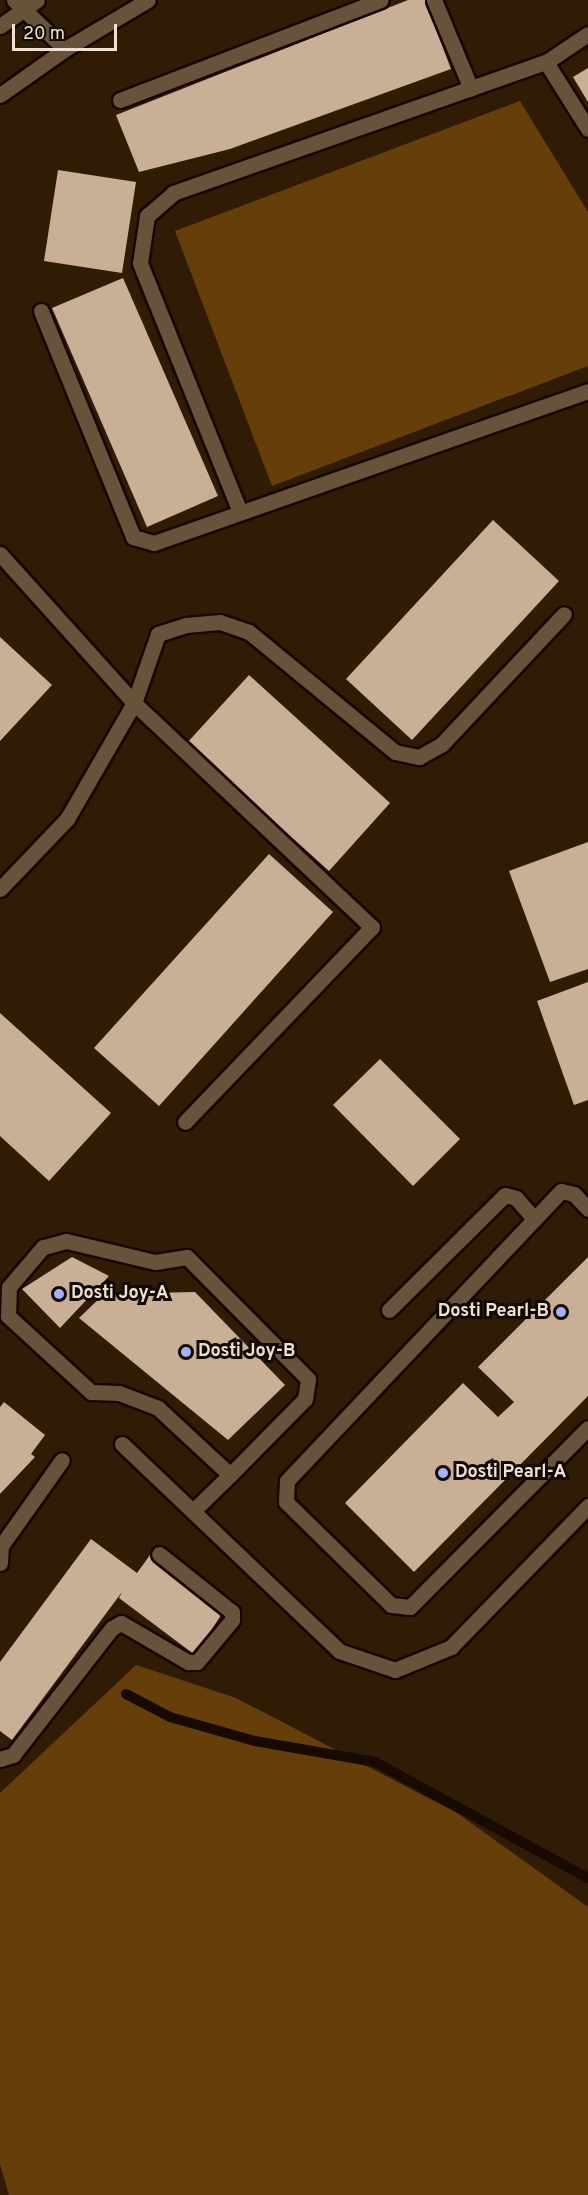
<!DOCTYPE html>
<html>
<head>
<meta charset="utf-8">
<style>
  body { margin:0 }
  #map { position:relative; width:588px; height:2195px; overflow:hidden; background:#301c05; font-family:Overpass,sans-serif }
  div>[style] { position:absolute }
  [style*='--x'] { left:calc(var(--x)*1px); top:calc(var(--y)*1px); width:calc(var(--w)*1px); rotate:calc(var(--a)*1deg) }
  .green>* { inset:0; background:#663e0a }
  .stream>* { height:10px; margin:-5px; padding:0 5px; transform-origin:5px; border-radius:5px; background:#180a00 }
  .building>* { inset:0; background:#c9af95 }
  .roads { filter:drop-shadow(2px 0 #170600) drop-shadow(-2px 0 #170600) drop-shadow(0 2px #170600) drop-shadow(0 -2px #170600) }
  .service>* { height:15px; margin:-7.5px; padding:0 7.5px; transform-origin:7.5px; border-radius:7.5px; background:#68523a }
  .minor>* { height:15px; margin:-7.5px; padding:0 7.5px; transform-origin:7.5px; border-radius:7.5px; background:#68523a }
  .tertiary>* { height:15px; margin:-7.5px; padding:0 7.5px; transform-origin:7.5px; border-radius:7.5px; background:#68523a }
  .dots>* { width:16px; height:16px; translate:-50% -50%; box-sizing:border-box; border:3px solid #110902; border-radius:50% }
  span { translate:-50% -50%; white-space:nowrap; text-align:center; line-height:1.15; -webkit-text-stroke:6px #110902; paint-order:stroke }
  .poi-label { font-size:18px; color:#eee0d3; font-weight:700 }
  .left { translate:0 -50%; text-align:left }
  .right { translate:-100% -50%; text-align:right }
  .scale { position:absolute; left:12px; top:24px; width:105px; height:27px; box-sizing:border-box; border:3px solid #eee0d3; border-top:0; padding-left:8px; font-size:18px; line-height:21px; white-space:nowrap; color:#eee0d3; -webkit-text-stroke:4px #110902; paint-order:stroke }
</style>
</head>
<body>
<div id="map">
  <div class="green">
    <div style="clip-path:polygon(520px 101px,588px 212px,588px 366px,272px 486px,175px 231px)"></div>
    <div style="clip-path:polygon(136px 1665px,236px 1698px,457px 1813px,588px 1907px,588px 2195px,9px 2195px,0 2164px,0 1793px)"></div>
  </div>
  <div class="stream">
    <div style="--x:126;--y:1694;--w:50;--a:27.6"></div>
    <div style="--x:170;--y:1717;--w:88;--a:15.8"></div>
    <div style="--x:255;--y:1741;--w:122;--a:9.9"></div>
    <div style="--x:375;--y:1762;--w:243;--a:28.6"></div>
  </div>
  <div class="building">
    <div style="clip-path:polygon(408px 0,425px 0,451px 69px,230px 149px,139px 172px,116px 115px)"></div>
    <div style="clip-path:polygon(588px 68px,588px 102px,573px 77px)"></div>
    <div style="clip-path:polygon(58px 170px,136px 182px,122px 273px,44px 261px)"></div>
    <div style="clip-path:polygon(123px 278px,218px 496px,147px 527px,52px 308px)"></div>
    <div style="clip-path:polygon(493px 520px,559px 581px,412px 740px,346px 679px)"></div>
    <div style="clip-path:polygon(0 637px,52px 685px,0 741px)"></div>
    <div style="clip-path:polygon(249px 675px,390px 803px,329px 871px,187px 743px)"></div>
    <div style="clip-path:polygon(588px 842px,588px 969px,550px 982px,509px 871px)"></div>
    <div style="clip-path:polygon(269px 854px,333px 912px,159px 1106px,94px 1048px)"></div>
    <div style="clip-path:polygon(588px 982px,588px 1100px,574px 1105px,537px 1001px)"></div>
    <div style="clip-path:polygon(0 1013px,111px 1113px,49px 1181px,0 1136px)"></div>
    <div style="clip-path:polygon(380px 1059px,460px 1139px,413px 1186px,333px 1105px)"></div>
    <div style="clip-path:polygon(72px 1257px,109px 1276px,60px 1328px,22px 1289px)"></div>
    <div style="clip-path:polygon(588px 1257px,588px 1396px,414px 1572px,345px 1503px,463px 1383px,498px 1417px,514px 1402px,478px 1367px)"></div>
    <div style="clip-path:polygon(195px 1292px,285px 1385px,228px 1440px,79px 1318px,104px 1294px)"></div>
    <div style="clip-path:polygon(4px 1402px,45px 1435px,31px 1454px,35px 1457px,0 1494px,0 1407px)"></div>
    <div style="clip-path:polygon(91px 1539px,137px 1573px,150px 1555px,223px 1612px,195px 1655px,119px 1598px,122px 1592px,12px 1740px,0 1731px,0 1662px)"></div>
  </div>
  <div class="roads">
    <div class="service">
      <div style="--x:14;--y:0;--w:71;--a:43.9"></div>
      <div style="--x:134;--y:703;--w:327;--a:43.3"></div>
      <div style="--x:372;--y:927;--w:270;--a:133.8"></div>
    </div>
    <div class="minor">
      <div style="--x:434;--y:0;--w:96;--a:67.4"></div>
      <div style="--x:546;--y:62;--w:79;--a:57.9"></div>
      <div style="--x:120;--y:100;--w:279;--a:-21"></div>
      <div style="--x:41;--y:311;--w:244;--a:67.8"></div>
      <div style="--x:133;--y:537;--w:22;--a:16"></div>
      <div style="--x:154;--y:543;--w:460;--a:-19.3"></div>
      <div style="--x:240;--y:512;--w:268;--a:-111.9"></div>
      <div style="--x:140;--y:263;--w:48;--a:-81.5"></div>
      <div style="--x:147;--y:216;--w:35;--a:-41"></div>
      <div style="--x:173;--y:193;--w:395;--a:-19.4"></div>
      <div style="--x:546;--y:62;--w:50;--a:-33.7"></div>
      <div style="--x:0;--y:554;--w:200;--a:48"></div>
      <div style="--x:0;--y:889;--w:97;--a:-46.3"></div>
      <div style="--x:67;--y:819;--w:134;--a:-60"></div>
      <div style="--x:134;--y:703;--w:73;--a:-70.8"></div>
      <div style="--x:158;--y:634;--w:29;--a:-18"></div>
      <div style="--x:186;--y:625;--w:34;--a:-5"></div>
      <div style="--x:220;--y:622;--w:31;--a:19"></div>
      <div style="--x:249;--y:632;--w:189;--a:39.4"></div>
      <div style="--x:395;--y:752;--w:25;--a:12"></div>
      <div style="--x:419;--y:757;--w:26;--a:-29"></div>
      <div style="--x:442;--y:744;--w:178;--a:-46.8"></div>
      <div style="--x:588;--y:1209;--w:21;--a:-133"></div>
      <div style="--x:574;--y:1194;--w:13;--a:-167"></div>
      <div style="--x:561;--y:1191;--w:399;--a:133.4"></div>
      <div style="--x:287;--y:1481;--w:21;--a:93"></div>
      <div style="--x:286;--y:1502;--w:147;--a:44.4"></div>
      <div style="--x:391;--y:1605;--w:19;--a:6"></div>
      <div style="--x:410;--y:1607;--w:252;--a:-45.2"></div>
      <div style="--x:389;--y:1310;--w:163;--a:-44.8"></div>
      <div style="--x:505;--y:1195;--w:11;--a:15"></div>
      <div style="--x:516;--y:1198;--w:28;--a:49"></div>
      <div style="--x:122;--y:1444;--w:300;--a:43.6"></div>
      <div style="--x:339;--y:1651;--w:59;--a:18.7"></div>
      <div style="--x:395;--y:1670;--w:61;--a:-22.3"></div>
      <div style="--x:451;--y:1647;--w:197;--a:-45.8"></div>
      <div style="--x:193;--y:1511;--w:52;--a:-44.2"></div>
      <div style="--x:230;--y:1475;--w:107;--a:-45.4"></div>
      <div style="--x:305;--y:1399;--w:20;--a:-81"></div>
      <div style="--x:308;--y:1379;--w:172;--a:-134.8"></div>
      <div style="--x:187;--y:1257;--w:32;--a:171"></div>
      <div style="--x:155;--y:1262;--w:91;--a:-166.7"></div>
      <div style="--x:66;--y:1241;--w:24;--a:165"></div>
      <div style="--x:43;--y:1247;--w:52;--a:130.4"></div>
      <div style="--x:9;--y:1287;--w:29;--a:92"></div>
      <div style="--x:8;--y:1316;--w:113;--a:42.5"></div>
      <div style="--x:91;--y:1392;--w:28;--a:2"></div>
      <div style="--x:119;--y:1393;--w:42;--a:21"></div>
      <div style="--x:158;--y:1408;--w:98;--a:42.9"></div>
      <div style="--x:0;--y:1563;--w:17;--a:-87"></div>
      <div style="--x:1;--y:1546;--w:105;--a:-54.7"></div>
      <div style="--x:0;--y:1759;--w:14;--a:-17"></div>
      <div style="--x:13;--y:1755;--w:161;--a:-52.1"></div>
      <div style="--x:112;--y:1628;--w:10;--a:-29"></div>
      <div style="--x:121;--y:1623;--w:78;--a:30.2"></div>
      <div style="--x:188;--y:1662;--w:9;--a:0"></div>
      <div style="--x:197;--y:1662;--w:55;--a:-50.2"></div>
      <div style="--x:232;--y:1620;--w:8;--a:-90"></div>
      <div style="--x:232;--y:1612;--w:93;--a:-141.5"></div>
    </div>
    <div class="tertiary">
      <div style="--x:0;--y:26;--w:45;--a:-35.1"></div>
      <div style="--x:0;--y:95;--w:80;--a:-35.3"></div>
      <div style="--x:65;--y:49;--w:96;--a:-30.6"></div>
    </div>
  </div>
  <div class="dots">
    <div style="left:59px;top:1294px;background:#a6b1fc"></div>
    <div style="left:561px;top:1312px;background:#a6b1fc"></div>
    <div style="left:186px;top:1352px;background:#a6b1fc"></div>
    <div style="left:443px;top:1473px;background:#a6b1fc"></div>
  </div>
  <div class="poi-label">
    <span class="left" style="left:71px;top:1294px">Dosti Joy-A</span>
    <span class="right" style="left:549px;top:1312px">Dosti Pearl-B</span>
    <span class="left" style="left:198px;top:1352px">Dosti Joy-B</span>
    <span class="left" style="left:455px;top:1473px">Dosti Pearl-A</span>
  </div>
  <div class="scale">20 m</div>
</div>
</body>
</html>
